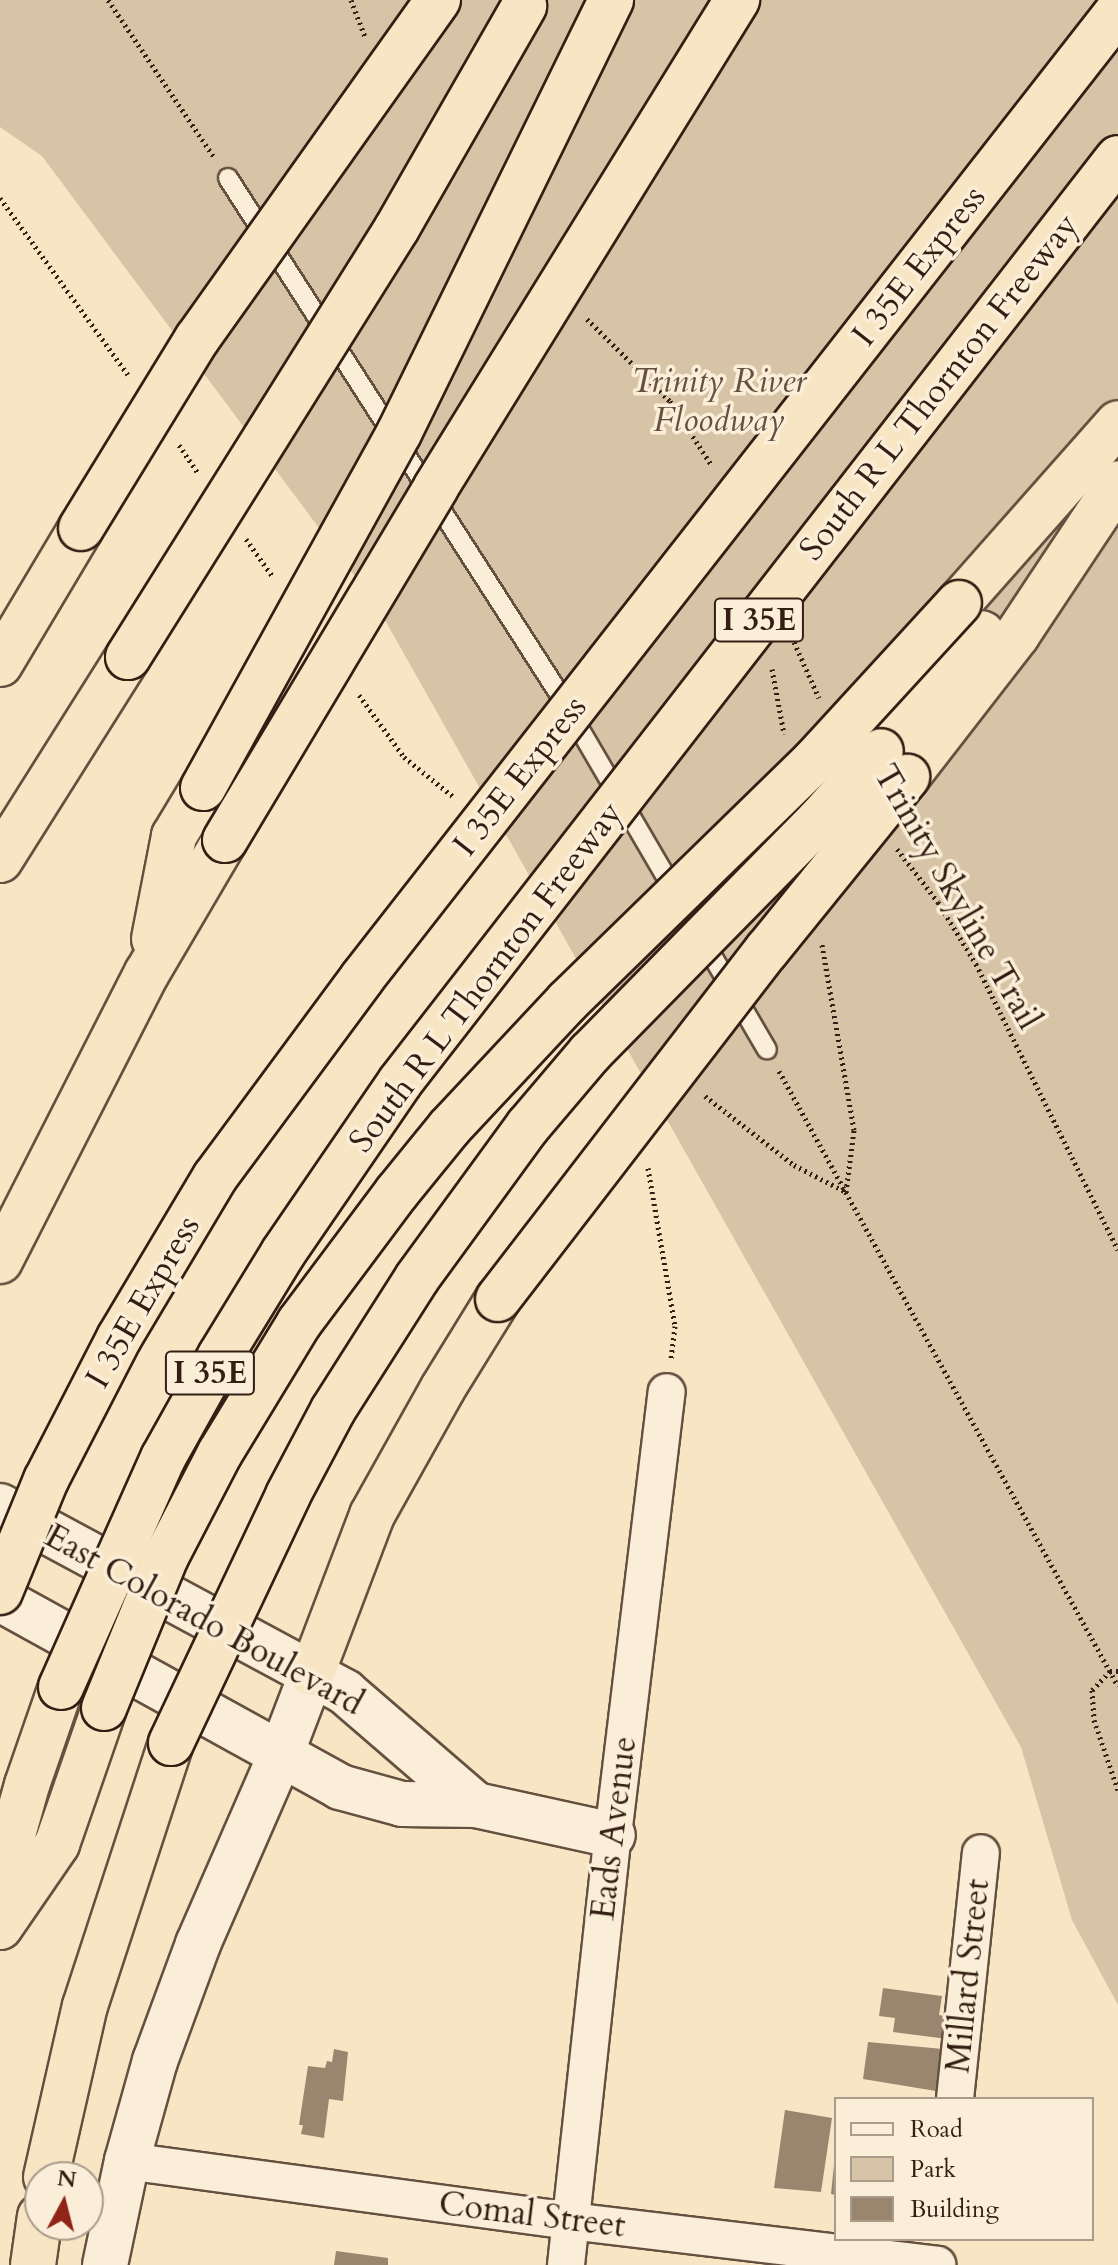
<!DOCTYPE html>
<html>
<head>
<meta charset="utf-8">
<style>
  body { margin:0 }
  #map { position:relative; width:1118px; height:2265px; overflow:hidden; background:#f8e5c3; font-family:Cardo,serif }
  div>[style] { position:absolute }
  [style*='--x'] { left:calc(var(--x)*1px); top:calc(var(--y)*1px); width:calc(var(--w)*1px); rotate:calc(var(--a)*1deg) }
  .green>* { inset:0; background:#d7c3a5 }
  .building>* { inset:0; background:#9a856f }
  .path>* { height:5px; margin-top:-2.5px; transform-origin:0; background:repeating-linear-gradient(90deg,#341e14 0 2px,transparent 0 6px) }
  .roads { filter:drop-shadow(2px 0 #655040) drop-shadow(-2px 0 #655040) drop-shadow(0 2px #655040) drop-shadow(0 -2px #655040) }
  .lane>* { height:18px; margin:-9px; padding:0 9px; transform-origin:9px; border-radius:9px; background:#faeed8 }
  .street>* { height:36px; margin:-18px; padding:0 18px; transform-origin:18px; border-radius:18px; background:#faeed8 }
  .secondary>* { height:44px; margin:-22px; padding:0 22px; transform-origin:22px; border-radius:22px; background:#faeed8 }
  .highway>* { height:44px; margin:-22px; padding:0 22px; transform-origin:22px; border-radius:22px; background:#f8e5c3 }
  .bridges { filter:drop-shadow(2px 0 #341e14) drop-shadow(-2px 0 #341e14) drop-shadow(0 2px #341e14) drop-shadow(0 -2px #341e14) }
  .highway-bridge>* { height:44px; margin:-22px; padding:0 22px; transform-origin:22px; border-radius:22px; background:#f8e5c3 }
  span { translate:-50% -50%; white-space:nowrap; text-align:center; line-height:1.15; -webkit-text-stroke:7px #faeed8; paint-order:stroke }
  .shield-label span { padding:2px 6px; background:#faeed8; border:2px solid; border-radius:6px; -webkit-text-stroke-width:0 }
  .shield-label { font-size:32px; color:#341e14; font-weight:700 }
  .street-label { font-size:34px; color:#341e14 }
  .park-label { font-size:34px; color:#655040; font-style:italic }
  .legend { position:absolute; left:834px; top:2097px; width:260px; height:144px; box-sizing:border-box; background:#faeed8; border:2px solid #ab9b8a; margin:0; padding:10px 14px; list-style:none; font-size:24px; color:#341e14 }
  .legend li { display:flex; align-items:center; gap:16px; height:40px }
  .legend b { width:40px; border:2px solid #ab9b8a }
  .north { position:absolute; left:24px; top:2161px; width:80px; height:80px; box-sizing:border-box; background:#faeed8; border:2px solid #ab9b8a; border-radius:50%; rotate:7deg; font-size:22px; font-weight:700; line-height:32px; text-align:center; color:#341e14 }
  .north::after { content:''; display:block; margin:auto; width:28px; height:36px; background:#8f2418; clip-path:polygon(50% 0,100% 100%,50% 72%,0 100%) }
</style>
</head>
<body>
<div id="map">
  <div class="green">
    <div style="clip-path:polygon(0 0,1118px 0,1118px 2005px,1072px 1920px,1021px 1747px,377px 606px,42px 156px,0 127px)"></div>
  </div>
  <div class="building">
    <div style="clip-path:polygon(883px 1988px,942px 1996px,939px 2015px,950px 2017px,947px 2039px,893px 2032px,895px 2018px,879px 2016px)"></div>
    <div style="clip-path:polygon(868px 2042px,943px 2049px,942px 2092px,863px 2079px)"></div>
    <div style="clip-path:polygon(334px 2049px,348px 2052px,343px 2101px,329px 2099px,324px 2138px,301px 2134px,303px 2125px,299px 2125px,308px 2066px,325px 2068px,327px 2061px,332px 2062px)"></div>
    <div style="clip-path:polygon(785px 2110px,832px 2118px,821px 2192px,774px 2188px)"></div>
    <div style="clip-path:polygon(834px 2165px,836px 2165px,836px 2195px,831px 2194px)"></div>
    <div style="clip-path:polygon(336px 2251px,388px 2258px,388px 2265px,334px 2265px)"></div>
  </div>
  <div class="path">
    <div style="--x:108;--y:0;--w:189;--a:56"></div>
    <div style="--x:351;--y:0;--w:40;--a:69"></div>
    <div style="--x:0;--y:198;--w:218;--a:54.1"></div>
    <div style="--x:587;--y:319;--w:117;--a:44.7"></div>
    <div style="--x:670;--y:401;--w:77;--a:57.1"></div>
    <div style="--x:179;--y:445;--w:34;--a:56"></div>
    <div style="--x:246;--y:539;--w:47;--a:54.6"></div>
    <div style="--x:794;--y:642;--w:61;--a:65.9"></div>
    <div style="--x:772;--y:669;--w:66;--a:79.5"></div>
    <div style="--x:359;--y:695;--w:77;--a:54"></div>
    <div style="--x:404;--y:757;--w:65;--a:38.8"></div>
    <div style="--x:897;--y:849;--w:67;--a:52.3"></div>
    <div style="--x:938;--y:902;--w:73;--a:58.5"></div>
    <div style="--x:976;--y:964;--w:319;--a:63.6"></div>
    <div style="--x:779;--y:1071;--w:702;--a:61.14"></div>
    <div style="--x:705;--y:1096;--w:113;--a:37.8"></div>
    <div style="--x:794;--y:1165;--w:59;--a:27.4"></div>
    <div style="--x:846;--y:1192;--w:63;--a:-82.6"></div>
    <div style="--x:854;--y:1130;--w:189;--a:-99.8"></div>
    <div style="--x:648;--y:1168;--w:160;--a:80.3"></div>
    <div style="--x:675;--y:1326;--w:34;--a:97"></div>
    <div style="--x:1118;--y:1671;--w:8;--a:180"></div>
    <div style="--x:1110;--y:1671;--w:26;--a:133"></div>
    <div style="--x:1092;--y:1690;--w:30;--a:86"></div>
    <div style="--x:1094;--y:1720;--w:74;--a:71.1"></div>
  </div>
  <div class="roads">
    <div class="lane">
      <div style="--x:228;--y:178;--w:611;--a:57.3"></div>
      <div style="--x:558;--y:692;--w:414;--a:59.7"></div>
    </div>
    <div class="street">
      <div style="--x:955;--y:2099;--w:247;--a:-84"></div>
      <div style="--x:127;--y:2161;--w:447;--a:7.7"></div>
      <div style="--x:570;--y:2221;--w:370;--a:6.8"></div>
      <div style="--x:566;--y:2265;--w:433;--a:-83.8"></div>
      <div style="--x:613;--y:1835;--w:446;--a:-83.1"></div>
    </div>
    <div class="secondary">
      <div style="--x:0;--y:1506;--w:392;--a:28.3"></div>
      <div style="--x:345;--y:1692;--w:173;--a:40.8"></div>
      <div style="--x:0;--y:1599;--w:389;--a:28.9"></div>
      <div style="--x:340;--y:1787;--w:64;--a:15.3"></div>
      <div style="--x:402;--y:1804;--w:74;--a:0.8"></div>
      <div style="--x:476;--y:1805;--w:140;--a:12.4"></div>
      <div style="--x:105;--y:2265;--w:106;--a:-78.1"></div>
      <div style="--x:127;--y:2161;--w:104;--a:-74.4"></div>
      <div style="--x:155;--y:2061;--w:125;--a:-69.8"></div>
      <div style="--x:198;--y:1944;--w:207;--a:-66.4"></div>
      <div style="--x:281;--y:1754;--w:87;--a:-69.1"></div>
    </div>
    <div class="highway">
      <div style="--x:959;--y:603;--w:240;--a:-48.5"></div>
      <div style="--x:0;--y:664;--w:158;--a:-59.2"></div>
      <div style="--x:881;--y:751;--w:155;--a:-49.4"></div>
      <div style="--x:907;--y:777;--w:180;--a:-52.2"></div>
      <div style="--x:1017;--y:635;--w:182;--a:-56.4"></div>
      <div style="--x:0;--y:860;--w:240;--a:-57.8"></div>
      <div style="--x:154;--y:939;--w:105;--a:-79"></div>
      <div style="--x:174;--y:836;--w:56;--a:-58.9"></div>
      <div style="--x:0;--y:1261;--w:323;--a:-63"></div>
      <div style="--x:147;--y:973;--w:154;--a:-59.6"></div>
      <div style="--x:312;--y:1673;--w:169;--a:-69.2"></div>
      <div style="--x:372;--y:1515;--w:145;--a:-60.8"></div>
      <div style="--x:443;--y:1388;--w:105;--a:-58.3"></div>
      <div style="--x:0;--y:1881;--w:100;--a:-74.3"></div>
      <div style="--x:27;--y:1785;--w:104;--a:-70.9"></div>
      <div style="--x:0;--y:1927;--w:101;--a:-55.5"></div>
      <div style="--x:57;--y:1844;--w:144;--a:-70.9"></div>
      <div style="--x:46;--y:2177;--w:175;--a:-77.2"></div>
      <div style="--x:85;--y:2006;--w:277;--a:-71.9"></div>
      <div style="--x:33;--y:2265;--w:49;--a:-81.9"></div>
    </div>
  </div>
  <div class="bridges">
    <div class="highway-bridge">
      <div style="--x:81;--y:528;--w:222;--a:-58.5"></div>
      <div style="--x:197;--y:339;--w:416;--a:-54.6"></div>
      <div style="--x:128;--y:657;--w:506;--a:-57.91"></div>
      <div style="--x:397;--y:228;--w:256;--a:-60.2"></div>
      <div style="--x:203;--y:788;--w:406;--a:-61.1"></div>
      <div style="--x:399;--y:433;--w:482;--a:-63.9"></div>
      <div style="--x:225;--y:840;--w:411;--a:-59.1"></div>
      <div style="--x:436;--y:487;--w:573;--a:-58.28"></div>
      <div style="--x:498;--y:1299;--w:441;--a:-52.4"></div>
      <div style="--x:767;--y:950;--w:223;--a:-51"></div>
      <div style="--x:0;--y:1592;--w:121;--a:-67.7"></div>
      <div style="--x:46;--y:1480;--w:160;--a:-62.8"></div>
      <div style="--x:119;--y:1338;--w:187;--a:-59.2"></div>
      <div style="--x:215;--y:1177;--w:247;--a:-53.5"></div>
      <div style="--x:362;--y:978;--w:1227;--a:-51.98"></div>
      <div style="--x:61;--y:1687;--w:251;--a:-66"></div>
      <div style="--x:163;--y:1458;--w:117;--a:-60.8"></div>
      <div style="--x:220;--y:1356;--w:121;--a:-58.5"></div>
      <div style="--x:283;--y:1253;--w:207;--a:-55.6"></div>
      <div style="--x:400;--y:1082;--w:1170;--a:-52.15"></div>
      <div style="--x:104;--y:1708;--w:163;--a:-67.7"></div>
      <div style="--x:166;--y:1557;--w:117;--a:-62.6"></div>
      <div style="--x:220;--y:1453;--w:152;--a:-58.7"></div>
      <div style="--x:299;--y:1323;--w:164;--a:-53.2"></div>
      <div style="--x:397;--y:1192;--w:82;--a:-50.9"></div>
      <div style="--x:449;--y:1128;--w:174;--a:-46.9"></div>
      <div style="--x:568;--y:1001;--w:345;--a:-44.3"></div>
      <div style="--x:815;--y:760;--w:213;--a:-47.5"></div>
      <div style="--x:171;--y:1743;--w:274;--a:-64.7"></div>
      <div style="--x:288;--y:1495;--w:96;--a:-62.1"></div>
      <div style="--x:333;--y:1410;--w:156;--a:-57.5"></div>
      <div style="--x:417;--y:1278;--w:188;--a:-53.9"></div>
      <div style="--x:528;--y:1126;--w:96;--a:-49.7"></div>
      <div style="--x:590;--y:1053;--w:328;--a:-45.5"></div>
      <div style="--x:820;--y:819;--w:91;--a:-48.1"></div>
    </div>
  </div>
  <div class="shield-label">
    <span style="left:759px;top:620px">I 35E</span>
    <span style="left:210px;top:1373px">I 35E</span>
  </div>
  <div class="street-label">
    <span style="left:919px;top:266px;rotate:-52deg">I 35E Express</span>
    <span style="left:939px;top:387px;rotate:-52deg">South R L Thornton Freeway</span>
    <span style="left:520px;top:776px;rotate:-52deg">I 35E Express</span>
    <span style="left:957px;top:897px;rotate:60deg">Trinity Skyline Trail</span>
    <span style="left:486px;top:977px;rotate:-53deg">South R L Thornton Freeway</span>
    <span style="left:143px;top:1302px;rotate:-60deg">I 35E Express</span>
    <span style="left:204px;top:1620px;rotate:29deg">East Colorado Boulevard</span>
    <span style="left:614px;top:1828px;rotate:-83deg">Eads Avenue</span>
    <span style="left:968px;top:1976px;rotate:-84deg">Millard Street</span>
    <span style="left:532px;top:2215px;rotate:7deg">Comal Street</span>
  </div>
  <div class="park-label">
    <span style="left:719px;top:401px">Trinity River<br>Floodway</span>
  </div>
  <ul class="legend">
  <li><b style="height:10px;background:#faeed8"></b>Road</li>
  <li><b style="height:22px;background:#d7c3a5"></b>Park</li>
  <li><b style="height:22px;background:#9a856f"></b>Building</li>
  </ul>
  <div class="north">N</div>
</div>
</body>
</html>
